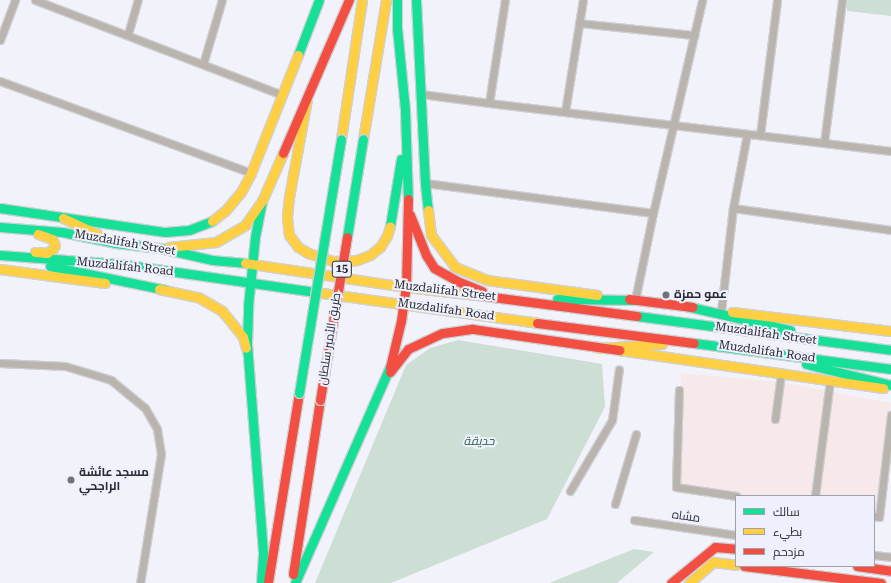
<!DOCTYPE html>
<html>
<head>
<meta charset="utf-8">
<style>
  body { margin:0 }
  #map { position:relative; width:891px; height:583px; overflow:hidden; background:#f2f3fa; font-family:"Roboto Serif",Cairo,serif }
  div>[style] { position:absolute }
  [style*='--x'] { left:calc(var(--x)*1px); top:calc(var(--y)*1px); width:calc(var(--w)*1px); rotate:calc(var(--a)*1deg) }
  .industrial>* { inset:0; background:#f7e9ea }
  .green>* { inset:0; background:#cdded5 }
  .roads { filter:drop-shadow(1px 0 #cfd0d5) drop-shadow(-1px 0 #cfd0d5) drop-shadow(0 1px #cfd0d5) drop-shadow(0 -1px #cfd0d5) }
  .street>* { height:7px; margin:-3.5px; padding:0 3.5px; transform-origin:3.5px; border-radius:3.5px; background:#b9b4ae }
  .fast>* { height:9px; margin:-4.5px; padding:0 4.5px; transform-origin:4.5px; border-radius:4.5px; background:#16e098 }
  .slow>* { height:9px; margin:-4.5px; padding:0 4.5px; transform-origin:4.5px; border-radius:4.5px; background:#ffcf43 }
  .jam>* { height:9px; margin:-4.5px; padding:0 4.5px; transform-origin:4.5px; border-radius:4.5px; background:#f24e42 }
  .bridges { filter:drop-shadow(1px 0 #cfd0d5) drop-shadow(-1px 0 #cfd0d5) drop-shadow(0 1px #cfd0d5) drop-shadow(0 -1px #cfd0d5) }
  .fast-bridge>* { height:9px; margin:-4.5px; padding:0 4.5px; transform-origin:4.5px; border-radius:4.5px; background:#16e098 }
  .jam-bridge>* { height:9px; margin:-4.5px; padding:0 4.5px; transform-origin:4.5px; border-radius:4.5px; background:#f24e42 }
  .dots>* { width:11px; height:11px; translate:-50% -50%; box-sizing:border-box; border:2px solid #eef0fd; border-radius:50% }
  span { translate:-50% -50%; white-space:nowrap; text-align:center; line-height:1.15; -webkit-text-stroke:4px #eef0fd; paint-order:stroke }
  .shield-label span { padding:1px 3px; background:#eef0fd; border:1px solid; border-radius:3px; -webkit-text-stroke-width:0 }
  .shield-label { font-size:11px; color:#2b2c30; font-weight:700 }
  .street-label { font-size:12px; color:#2b2c30 }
  .poi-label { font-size:12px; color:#2b2c30; font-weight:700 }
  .left { translate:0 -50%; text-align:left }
  .park-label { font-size:12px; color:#2d6142; font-style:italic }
  .legend { position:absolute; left:735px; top:495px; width:140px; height:72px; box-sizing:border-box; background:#eef0fd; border:1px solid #a0a2ab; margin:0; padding:5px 7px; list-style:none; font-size:12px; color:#2b2c30 }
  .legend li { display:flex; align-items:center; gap:8px; height:20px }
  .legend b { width:20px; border:1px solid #a0a2ab }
</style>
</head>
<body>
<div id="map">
  <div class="industrial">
    <div style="clip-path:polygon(681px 373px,780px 382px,891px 403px,879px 517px,874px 516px,874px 496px,736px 496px,676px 487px)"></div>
  </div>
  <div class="green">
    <div style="clip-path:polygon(847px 0,891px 0,891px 16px,847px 11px)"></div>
    <div style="clip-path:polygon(458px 340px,602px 364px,605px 407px,547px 519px,391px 583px,315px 583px,406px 365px,430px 348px)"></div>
    <div style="clip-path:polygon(634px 549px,654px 552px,617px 583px,549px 583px)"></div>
  </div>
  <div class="roads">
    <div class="street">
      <div style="--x:35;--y:0;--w:265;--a:21"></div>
      <div style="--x:579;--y:23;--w:116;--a:6"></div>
      <div style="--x:128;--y:34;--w:35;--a:-74"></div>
      <div style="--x:0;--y:40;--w:43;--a:-69.4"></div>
      <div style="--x:203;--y:64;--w:67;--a:-73.5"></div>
      <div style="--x:0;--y:81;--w:267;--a:20.1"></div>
      <div style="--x:421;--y:94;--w:69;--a:7.5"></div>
      <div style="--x:489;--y:103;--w:405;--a:6.8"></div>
      <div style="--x:489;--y:103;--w:104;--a:-81.2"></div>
      <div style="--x:565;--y:112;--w:113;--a:-80.9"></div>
      <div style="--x:760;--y:135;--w:136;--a:-82.8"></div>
      <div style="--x:824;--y:143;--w:144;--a:-82.8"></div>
      <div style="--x:425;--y:183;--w:230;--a:7.5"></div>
      <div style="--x:733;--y:208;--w:160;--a:7.9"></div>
      <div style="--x:635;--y:300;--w:89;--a:-78.3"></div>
      <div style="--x:653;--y:213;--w:219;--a:-77"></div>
      <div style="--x:721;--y:311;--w:104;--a:-83.4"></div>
      <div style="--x:733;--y:208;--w:75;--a:-79.3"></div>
      <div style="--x:0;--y:363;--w:65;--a:2.6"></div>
      <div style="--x:65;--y:366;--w:48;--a:16.9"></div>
      <div style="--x:111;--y:380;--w:44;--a:39.5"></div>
      <div style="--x:145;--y:408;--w:24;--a:60"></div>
      <div style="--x:157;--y:429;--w:25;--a:81"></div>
      <div style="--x:161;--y:454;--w:131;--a:99.2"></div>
      <div style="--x:679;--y:390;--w:97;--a:91.8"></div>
      <div style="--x:676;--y:487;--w:61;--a:8.5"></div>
      <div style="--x:775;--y:419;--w:45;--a:-82.4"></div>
      <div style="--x:570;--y:491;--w:82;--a:-59.4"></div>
      <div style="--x:612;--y:420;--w:51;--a:-82.2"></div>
      <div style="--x:815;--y:496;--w:116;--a:-82.6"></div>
      <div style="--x:615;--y:504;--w:73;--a:-73.3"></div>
      <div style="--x:874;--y:516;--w:5;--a:11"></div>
      <div style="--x:879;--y:517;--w:103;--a:-83.3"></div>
      <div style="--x:634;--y:520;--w:103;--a:8.4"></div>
      <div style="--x:874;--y:555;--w:17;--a:7"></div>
    </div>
    <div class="fast">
      <div style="--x:397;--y:0;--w:28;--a:90"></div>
      <div style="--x:397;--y:28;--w:82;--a:84.4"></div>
      <div style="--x:405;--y:110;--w:89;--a:88.1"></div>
      <div style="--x:416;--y:0;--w:183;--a:87.2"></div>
      <div style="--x:425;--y:183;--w:27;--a:84"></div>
      <div style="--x:298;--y:55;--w:59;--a:-69.1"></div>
      <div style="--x:0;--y:208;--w:167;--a:8.3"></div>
      <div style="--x:165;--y:232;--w:24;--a:-5"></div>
      <div style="--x:189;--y:230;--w:25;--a:-21"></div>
      <div style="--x:390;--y:226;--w:68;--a:-80.7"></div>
      <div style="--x:0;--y:227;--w:62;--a:4.6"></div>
      <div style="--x:62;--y:232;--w:54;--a:11.7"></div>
      <div style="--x:115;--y:243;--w:45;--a:6.3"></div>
      <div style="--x:160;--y:248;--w:53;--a:13"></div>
      <div style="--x:212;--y:260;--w:33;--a:5"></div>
      <div style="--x:0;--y:255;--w:121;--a:4.3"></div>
      <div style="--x:121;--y:264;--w:203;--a:8.2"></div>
      <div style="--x:50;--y:266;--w:118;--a:11.7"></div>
      <div style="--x:557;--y:299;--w:78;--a:0.7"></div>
      <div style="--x:686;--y:306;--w:107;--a:13"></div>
      <div style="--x:637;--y:316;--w:256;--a:7.6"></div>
      <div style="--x:694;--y:343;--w:199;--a:7.5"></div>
      <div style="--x:806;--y:364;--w:88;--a:13.9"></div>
      <div style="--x:261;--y:583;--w:31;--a:-86"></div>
      <div style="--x:263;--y:552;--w:211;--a:-94.4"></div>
      <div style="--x:247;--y:342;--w:36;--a:-88"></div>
      <div style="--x:248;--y:306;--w:69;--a:-84.2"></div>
      <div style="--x:255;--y:237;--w:37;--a:-79"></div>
      <div style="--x:295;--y:583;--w:236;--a:-66.3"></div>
    </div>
    <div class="slow">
      <div style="--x:307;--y:99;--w:100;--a:100.4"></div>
      <div style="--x:289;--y:197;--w:20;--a:96"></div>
      <div style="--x:287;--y:217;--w:18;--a:84"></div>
      <div style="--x:289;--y:235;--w:15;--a:53"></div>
      <div style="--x:298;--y:247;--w:12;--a:31"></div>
      <div style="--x:308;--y:253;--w:26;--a:18"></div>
      <div style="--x:333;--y:261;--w:24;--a:-2"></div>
      <div style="--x:357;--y:260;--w:14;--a:-21"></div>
      <div style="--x:370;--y:255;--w:13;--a:-39"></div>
      <div style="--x:380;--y:247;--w:13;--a:-58"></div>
      <div style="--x:387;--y:236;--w:10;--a:-73"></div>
      <div style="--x:341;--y:139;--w:141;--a:-81.4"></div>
      <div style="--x:363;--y:139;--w:141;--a:-80.6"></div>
      <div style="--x:428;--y:210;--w:25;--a:83"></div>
      <div style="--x:431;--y:235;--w:40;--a:53"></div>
      <div style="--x:455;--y:267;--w:35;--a:22"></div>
      <div style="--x:487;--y:280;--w:111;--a:7.8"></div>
      <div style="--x:63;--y:218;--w:38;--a:25"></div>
      <div style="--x:212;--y:221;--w:16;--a:-38"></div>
      <div style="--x:225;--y:211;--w:25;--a:-50"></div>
      <div style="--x:241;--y:192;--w:21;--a:-62"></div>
      <div style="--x:251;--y:173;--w:127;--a:-68.3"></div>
      <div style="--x:169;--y:247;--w:47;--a:-6.1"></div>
      <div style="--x:216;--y:242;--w:34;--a:-30"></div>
      <div style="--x:245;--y:225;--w:29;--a:-55"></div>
      <div style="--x:262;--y:201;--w:52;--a:-66.4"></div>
      <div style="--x:35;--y:252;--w:12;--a:5"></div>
      <div style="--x:47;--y:253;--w:7;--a:-34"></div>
      <div style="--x:53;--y:249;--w:4;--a:-63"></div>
      <div style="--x:55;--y:245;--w:7;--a:-117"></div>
      <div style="--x:52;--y:239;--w:15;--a:-160"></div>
      <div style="--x:245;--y:263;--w:163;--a:8.5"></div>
      <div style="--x:406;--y:287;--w:80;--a:6.5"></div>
      <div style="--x:0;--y:269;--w:106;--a:7.6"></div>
      <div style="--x:159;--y:289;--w:40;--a:12"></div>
      <div style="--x:198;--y:297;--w:28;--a:30"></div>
      <div style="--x:222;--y:311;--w:33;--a:51"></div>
      <div style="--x:243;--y:337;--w:11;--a:75"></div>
      <div style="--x:322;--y:293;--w:217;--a:7.9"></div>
      <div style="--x:732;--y:312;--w:160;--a:6.8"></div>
      <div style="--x:599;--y:348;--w:63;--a:-3.6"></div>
      <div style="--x:619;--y:350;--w:267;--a:8.2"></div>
      <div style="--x:689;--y:583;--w:32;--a:-41"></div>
      <div style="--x:713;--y:562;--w:23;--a:7"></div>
    </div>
    <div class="jam">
      <div style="--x:283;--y:153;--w:167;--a:-66.7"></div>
      <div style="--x:410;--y:215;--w:43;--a:68.2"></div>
      <div style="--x:426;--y:255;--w:15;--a:58"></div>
      <div style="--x:434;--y:268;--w:26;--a:29"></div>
      <div style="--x:457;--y:281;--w:27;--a:22"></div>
      <div style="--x:485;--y:296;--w:153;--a:7.5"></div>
      <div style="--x:629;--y:299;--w:64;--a:7.2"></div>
      <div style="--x:537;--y:323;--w:158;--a:7.3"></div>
      <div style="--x:390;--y:367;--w:47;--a:-76.6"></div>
      <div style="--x:401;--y:321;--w:34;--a:-82"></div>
      <div style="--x:406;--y:287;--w:88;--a:-88.7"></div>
      <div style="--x:390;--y:372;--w:29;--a:-52"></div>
      <div style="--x:408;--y:349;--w:38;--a:-25"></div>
      <div style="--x:443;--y:333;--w:30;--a:-8"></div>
      <div style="--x:473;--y:329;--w:148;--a:8.2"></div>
      <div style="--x:744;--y:566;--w:138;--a:7.1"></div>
      <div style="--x:857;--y:566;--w:34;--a:8"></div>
      <div style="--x:293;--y:574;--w:176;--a:-81.2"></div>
      <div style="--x:268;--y:582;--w:192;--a:-80.7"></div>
      <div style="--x:671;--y:583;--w:57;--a:-39.3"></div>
      <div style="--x:715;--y:547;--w:21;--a:5"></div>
    </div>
  </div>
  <div class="bridges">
    <div class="fast-bridge">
      <div style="--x:347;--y:237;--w:99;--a:-80.7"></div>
      <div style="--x:299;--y:393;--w:257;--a:-80.6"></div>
    </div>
    <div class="jam-bridge">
      <div style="--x:320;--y:400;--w:165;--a:-80.6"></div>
    </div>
  </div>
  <div class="dots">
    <div style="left:666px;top:295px;background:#717277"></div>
    <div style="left:71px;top:480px;background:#717277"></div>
  </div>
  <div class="shield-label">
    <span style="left:342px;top:269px">15</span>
  </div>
  <div class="street-label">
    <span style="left:125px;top:243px;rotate:10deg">Muzdalifah Street</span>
    <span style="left:125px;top:267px;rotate:6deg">Muzdalifah Road</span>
    <span style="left:445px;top:291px;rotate:7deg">Muzdalifah Street</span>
    <span style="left:446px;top:310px;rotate:8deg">Muzdalifah Road</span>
    <span style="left:766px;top:334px;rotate:8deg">Muzdalifah Street</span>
    <span style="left:330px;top:339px;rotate:-81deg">طريق الأمير سلطان</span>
    <span style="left:767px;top:352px;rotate:8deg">Muzdalifah Road</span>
    <span style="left:686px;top:517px;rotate:8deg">مشاه</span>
  </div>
  <div class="poi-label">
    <span class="left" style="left:674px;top:295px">عمو حمزة</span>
    <span class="left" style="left:79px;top:480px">مسجد عائشة<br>الراجحي</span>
  </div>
  <div class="park-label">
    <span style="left:479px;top:442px">حديقة</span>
  </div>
  <ul class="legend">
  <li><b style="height:5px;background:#16e098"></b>سالك</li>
  <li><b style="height:5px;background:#ffcf43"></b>بطيء</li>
  <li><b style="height:5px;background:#f24e42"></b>مزدحم</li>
  </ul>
</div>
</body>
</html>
